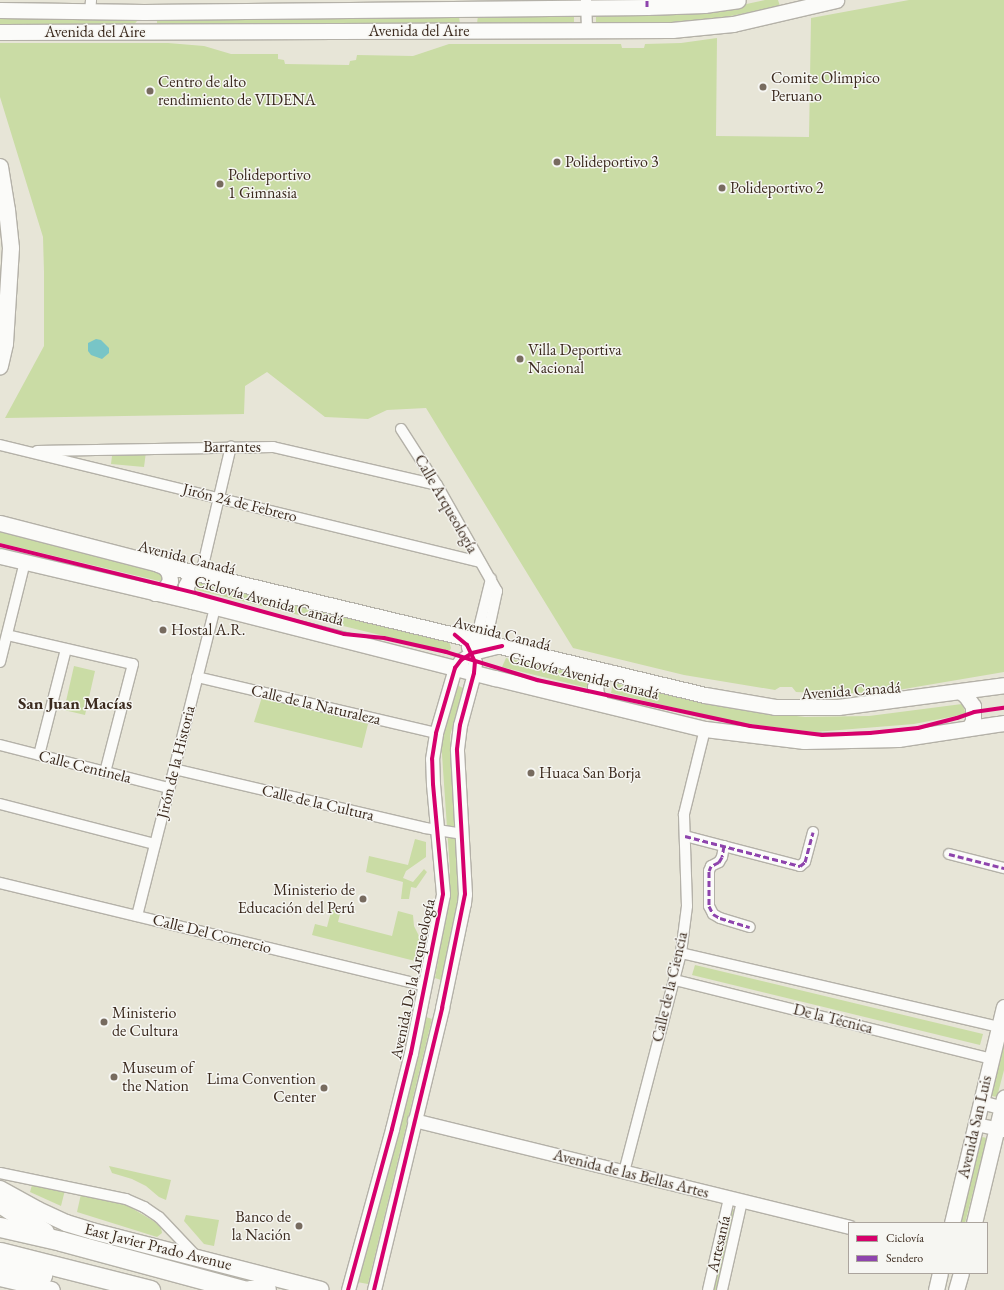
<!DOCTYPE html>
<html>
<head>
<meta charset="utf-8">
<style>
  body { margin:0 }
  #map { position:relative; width:1004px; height:1290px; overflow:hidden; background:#e7e5d7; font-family:"EB Garamond",serif }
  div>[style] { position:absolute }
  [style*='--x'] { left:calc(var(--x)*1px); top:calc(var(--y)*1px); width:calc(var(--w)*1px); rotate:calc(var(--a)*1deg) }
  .green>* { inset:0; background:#cadca5 }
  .water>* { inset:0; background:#78c5c7 }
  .roads { filter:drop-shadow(1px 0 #b4b1a8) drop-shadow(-1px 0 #b4b1a8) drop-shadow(0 1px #b4b1a8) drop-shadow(0 -1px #b4b1a8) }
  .minor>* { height:10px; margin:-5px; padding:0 5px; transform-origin:5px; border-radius:5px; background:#fbfbf9 }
  .tertiary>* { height:13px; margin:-6.5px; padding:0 6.5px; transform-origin:6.5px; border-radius:6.5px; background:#fbfbf9 }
  .secondary>* { height:15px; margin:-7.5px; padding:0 7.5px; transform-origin:7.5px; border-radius:7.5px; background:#fbfbf9 }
  .primary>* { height:16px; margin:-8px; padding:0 8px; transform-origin:8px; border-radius:8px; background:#fbfbf9 }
  .motorway>* { height:19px; margin:-9.5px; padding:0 9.5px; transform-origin:9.5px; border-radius:9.5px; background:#fbfbf9 }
  .quiet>* { height:3px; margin-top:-1.5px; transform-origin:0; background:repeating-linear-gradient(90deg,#8e44ad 0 6px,transparent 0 9px) }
  .cycleway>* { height:4px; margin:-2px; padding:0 2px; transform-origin:2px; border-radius:2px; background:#d6006c }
  .dots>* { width:11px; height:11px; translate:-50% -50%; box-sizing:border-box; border:2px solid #f6f6f2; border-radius:50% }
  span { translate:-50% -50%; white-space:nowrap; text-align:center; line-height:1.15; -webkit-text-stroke:3px #f6f6f2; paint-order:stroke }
  .street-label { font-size:16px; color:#3b2a1e }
  .poi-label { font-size:16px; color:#3b2a1e }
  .left { translate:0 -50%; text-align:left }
  .right { translate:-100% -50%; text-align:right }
  .neighbourhood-label { font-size:17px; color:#3b2a1e; font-weight:700 }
  .legend { position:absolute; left:848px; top:1222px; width:140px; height:52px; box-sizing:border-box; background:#f6f6f2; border:1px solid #aba49d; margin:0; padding:5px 7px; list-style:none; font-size:12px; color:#3b2a1e }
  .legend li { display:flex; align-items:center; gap:8px; height:20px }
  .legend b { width:20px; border:1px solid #aba49d }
</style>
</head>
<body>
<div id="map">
  <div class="green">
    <div style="clip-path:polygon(765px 0,778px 0,780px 6px,711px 20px,596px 26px,596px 12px,714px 11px)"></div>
    <div style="clip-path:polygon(909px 0,1004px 0,1004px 672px,898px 690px,841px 694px,796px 692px,792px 687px,780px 687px,775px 690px,684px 675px,573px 648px,426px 408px,387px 410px,368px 419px,325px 417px,267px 372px,245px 386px,244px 414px,5px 418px,44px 346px,44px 272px,43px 237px,0 97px,0 43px,168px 43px,204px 46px,231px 54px,278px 54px,278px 59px,284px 60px,285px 64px,349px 65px,350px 61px,356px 60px,357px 55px,413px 56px,449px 44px,621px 44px,622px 48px,644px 48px,645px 44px,681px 43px,717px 38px,716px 136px,809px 137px,811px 18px)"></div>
    <div style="clip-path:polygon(574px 13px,574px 25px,477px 24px,478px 15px)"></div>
    <div style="clip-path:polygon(0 15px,136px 18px,137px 21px,133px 26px,0 26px)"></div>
    <div style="clip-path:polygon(157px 16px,459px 16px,460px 25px,157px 25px)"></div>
    <div style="clip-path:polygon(113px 448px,146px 452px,144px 467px,111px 464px)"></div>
    <div style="clip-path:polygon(0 532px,163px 572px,164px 575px,162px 580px,159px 581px,0 543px)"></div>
    <div style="clip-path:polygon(200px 580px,449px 641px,451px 648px,449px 652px,197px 590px,195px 584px)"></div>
    <div style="clip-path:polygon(506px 658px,592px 677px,588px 688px,502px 667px)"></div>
    <div style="clip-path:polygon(74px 666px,95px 671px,85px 715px,64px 710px)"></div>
    <div style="clip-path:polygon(613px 683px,744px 710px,805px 717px,869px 716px,962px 704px,966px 714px,914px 724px,815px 732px,740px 723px,611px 693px)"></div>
    <div style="clip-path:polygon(457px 685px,463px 688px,450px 736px,457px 825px,458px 899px,441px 980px,435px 978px,445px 922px,450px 871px,441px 740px)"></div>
    <div style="clip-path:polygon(262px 697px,368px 724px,362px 748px,254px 722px)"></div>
    <div style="clip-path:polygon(415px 839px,426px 842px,426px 857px,406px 871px,403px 878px,413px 882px,424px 869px,427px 872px,416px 888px,411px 887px,409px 899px,401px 899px,403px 882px,366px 872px,369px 856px,408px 865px)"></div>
    <div style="clip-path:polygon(332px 908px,341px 910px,338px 922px,392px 936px,398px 911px,413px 915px,414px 926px,423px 944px,419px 962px,312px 935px,315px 924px,327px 927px)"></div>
    <div style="clip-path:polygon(695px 965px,983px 1034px,980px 1045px,692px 975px)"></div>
    <div style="clip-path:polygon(426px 1017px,432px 1019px,368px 1284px,357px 1282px)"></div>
    <div style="clip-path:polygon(1004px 1026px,1004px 1070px,997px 1097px,987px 1095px)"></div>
    <div style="clip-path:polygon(977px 1136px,987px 1138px,965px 1223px,956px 1223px)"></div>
    <div style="clip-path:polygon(109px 1166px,171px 1180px,166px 1200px,159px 1197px,146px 1186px,132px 1179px,112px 1173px)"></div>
    <div style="clip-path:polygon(32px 1185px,65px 1190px,61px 1206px,30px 1192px)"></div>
    <div style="clip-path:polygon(81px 1194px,125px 1204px,155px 1222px,161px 1228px,162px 1233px,157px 1237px,77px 1212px)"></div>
    <div style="clip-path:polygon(733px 1209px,737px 1210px,717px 1290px,712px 1290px)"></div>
    <div style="clip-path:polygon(186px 1215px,219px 1220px,214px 1246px,204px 1244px,184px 1221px)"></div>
  </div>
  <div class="water">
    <div style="clip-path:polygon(96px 339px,101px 340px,109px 348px,109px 353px,102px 359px,91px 355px,88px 351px,88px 343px)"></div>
  </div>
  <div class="roads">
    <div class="minor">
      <div style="--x:586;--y:0;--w:30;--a:88"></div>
      <div style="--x:90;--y:12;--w:12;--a:-85"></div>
      <div style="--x:401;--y:429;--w:67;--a:57.3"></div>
      <div style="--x:437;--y:485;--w:122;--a:60.5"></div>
      <div style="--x:497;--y:591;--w:52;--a:102.2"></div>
      <div style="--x:0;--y:445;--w:494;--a:13.7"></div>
      <div style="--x:37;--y:451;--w:236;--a:-1"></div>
      <div style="--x:273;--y:447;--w:168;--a:13"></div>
      <div style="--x:201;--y:574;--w:131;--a:-76.8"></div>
      <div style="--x:7;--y:635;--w:129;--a:13"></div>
      <div style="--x:133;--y:664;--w:112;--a:104.5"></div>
      <div style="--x:476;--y:640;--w:63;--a:-76.2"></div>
      <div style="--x:0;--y:662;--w:103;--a:-76"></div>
      <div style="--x:197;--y:677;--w:245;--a:13.2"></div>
      <div style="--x:0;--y:745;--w:174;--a:14.3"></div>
      <div style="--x:39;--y:755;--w:109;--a:-75.7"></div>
      <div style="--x:174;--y:769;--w:258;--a:13.2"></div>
      <div style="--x:425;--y:828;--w:37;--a:9"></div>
      <div style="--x:0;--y:804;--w:160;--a:14.5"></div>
      <div style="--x:685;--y:836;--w:119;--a:14.6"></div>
      <div style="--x:800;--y:866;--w:6;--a:-39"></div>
      <div style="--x:805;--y:862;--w:31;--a:-75"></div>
      <div style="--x:724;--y:846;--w:11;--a:100"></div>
      <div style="--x:722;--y:857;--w:6;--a:121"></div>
      <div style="--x:719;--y:862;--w:9;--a:153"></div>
      <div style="--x:711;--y:866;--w:5;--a:112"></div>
      <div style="--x:709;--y:871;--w:35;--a:90"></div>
      <div style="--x:709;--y:906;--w:9;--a:63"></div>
      <div style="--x:713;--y:914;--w:8;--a:30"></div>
      <div style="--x:720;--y:918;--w:31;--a:17"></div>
      <div style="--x:949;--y:854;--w:57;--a:14.3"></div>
      <div style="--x:0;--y:883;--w:437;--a:13.6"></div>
      <div style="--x:137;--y:916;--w:319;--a:-75.8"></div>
      <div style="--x:681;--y:953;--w:326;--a:13.1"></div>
      <div style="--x:675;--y:980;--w:326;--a:14"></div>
      <div style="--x:624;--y:1172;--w:226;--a:-75.4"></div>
      <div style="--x:681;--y:953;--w:47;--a:-82.7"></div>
      <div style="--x:687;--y:906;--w:92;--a:-91.9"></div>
      <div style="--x:684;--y:814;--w:88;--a:-76.1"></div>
      <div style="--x:0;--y:1173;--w:129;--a:11.7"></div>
      <div style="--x:126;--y:1199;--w:20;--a:24"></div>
      <div style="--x:144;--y:1207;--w:18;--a:34"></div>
      <div style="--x:159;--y:1217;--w:55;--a:46.5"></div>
      <div style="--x:708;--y:1290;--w:94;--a:-77.1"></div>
      <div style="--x:722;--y:1290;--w:91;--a:-77.3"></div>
    </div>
    <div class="tertiary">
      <div style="--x:981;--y:1102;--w:24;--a:15"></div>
      <div style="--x:414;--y:1120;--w:448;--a:13.8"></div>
      <div style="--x:976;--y:1124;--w:29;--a:12"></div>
      <div style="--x:348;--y:1290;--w:167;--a:-74.7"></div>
      <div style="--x:392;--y:1129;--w:78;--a:-76"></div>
      <div style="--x:411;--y:1053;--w:162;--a:-78.6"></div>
      <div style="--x:443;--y:894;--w:110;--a:-95.2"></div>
      <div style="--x:433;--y:784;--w:25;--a:-92"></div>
      <div style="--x:432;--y:759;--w:26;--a:-81"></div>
      <div style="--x:436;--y:733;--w:68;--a:-73.7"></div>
      <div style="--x:455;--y:668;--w:10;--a:-53"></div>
      <div style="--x:461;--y:660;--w:13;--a:-32"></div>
      <div style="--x:472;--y:653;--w:30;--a:-14"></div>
      <div style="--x:374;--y:1290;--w:290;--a:-76.4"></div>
      <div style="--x:442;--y:1008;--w:107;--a:-78.2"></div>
      <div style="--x:464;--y:903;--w:9;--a:-84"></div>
      <div style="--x:465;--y:894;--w:145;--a:-93.2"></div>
      <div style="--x:457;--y:749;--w:24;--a:-83"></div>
      <div style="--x:460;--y:725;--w:54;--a:-74.9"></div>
      <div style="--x:474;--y:673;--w:11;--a:-85"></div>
      <div style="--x:475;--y:662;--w:17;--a:-115"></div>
    </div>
    <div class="secondary">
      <div style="--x:0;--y:10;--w:144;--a:0.8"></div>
      <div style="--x:144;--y:12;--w:503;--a:-0.57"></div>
      <div style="--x:647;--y:7;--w:57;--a:-2"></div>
      <div style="--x:704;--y:5;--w:34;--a:-8"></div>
      <div style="--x:0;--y:32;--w:672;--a:-0.17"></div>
      <div style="--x:672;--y:30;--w:61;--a:-5.6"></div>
      <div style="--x:733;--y:24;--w:106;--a:-13.1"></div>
      <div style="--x:0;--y:523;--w:163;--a:14.5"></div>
      <div style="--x:158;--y:564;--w:562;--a:13.47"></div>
      <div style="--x:705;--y:695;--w:71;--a:9.7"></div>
      <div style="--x:775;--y:707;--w:63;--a:0"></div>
      <div style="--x:838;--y:707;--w:167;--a:-7.5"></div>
      <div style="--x:0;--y:556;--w:197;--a:13.2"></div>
      <div style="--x:192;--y:601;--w:313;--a:14.3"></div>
      <div style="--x:495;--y:678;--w:216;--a:13.7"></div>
      <div style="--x:705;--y:729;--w:100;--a:6.9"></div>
      <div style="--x:804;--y:741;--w:94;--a:-1.2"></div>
      <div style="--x:898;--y:739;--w:107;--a:-8.6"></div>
      <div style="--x:155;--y:593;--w:6;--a:-18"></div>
      <div style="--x:161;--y:591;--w:6;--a:-39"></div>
      <div style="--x:166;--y:587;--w:7;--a:-56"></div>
      <div style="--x:170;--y:581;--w:8;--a:-97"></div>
      <div style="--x:169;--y:573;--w:7;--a:-124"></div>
      <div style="--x:165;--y:567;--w:8;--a:-157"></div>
      <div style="--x:192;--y:601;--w:11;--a:-124"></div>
      <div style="--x:186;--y:592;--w:6;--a:-90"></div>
      <div style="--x:186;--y:586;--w:11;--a:-63"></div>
      <div style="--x:191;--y:576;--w:6;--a:-45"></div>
      <div style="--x:961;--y:692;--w:6;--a:39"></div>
      <div style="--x:966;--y:696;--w:12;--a:55"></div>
      <div style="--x:973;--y:706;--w:15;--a:90"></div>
      <div style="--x:973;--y:721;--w:8;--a:120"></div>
      <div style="--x:601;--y:703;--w:10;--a:-119"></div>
      <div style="--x:596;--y:694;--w:7;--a:-98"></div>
      <div style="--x:595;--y:687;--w:7;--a:-74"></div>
      <div style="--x:597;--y:680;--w:14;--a:-36"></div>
      <div style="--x:952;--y:1223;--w:222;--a:-76.5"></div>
      <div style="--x:974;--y:1223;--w:129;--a:-76.5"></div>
      <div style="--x:936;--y:1290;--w:17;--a:-77"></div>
      <div style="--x:956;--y:1290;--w:18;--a:-74"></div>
    </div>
    <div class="primary">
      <div style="--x:0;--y:167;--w:44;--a:80.8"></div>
      <div style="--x:7;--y:210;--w:38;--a:84"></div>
      <div style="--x:11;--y:248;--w:96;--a:93.6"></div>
      <div style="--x:5;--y:344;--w:23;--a:103"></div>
      <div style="--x:0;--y:1189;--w:43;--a:28.9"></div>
      <div style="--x:38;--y:1210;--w:31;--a:25"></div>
      <div style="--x:66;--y:1223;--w:27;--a:17"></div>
      <div style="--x:92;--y:1231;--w:236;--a:14.4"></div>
      <div style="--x:0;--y:1278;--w:53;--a:13"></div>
    </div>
    <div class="motorway">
      <div style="--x:0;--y:1203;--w:53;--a:33.4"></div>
      <div style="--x:0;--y:1227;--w:63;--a:12.9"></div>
      <div style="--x:61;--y:1241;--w:188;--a:15.1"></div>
      <div style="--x:0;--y:1252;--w:155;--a:14.2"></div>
      <div style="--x:0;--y:1267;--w:43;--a:10.8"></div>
      <div style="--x:249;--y:1290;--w:17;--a:0"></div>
    </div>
  </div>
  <div class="quiet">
    <div style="--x:647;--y:7;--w:7;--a:-90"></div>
    <div style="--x:685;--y:836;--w:119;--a:14.6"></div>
    <div style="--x:800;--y:866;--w:6;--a:-39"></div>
    <div style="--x:805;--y:862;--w:31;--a:-75"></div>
    <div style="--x:724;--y:846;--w:11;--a:100"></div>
    <div style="--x:722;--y:857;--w:6;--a:121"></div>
    <div style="--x:719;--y:862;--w:9;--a:153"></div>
    <div style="--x:711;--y:866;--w:5;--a:112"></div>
    <div style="--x:709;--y:871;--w:35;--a:90"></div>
    <div style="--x:709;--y:906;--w:9;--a:63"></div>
    <div style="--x:713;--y:914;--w:8;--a:30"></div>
    <div style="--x:720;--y:918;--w:31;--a:17"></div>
    <div style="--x:949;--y:854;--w:57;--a:14.3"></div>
  </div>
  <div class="cycleway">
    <div style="--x:0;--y:545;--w:205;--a:13.8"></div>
    <div style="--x:199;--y:594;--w:150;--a:15.4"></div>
    <div style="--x:344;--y:634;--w:40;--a:5.7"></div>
    <div style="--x:384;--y:638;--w:64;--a:12.7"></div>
    <div style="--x:446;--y:652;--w:95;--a:17.1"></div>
    <div style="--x:537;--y:680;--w:218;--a:12.2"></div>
    <div style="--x:750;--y:726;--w:73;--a:7.1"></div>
    <div style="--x:822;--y:735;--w:48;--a:-2.4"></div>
    <div style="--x:870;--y:733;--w:48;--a:-5.9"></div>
    <div style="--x:918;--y:728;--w:40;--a:-14.4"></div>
    <div style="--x:957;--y:718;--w:18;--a:-19"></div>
    <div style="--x:974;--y:712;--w:30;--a:-8"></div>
    <div style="--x:348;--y:1290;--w:167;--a:-74.7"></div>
    <div style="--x:392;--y:1129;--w:78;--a:-76"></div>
    <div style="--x:411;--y:1053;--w:162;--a:-78.6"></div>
    <div style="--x:443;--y:894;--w:110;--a:-95.2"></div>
    <div style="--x:433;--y:784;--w:25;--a:-92"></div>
    <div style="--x:432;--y:759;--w:26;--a:-81"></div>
    <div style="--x:436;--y:733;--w:68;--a:-73.7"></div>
    <div style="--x:455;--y:668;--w:10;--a:-53"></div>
    <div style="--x:461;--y:660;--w:13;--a:-32"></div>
    <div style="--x:472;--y:653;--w:31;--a:-13"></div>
    <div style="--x:374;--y:1290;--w:290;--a:-76.4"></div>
    <div style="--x:442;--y:1008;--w:116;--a:-78.6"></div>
    <div style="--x:465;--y:894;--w:145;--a:-93.2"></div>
    <div style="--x:457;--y:749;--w:24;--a:-83"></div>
    <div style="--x:460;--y:725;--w:54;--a:-74.9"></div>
    <div style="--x:474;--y:673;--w:11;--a:-85"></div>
    <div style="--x:475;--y:662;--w:19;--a:-115"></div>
    <div style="--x:467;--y:645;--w:16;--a:-140"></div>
  </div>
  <div class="dots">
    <div style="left:763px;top:87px;background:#776b5f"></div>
    <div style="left:150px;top:91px;background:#776b5f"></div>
    <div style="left:557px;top:162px;background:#776b5f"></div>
    <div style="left:220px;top:184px;background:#776b5f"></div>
    <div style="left:722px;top:188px;background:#776b5f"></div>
    <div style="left:520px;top:359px;background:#776b5f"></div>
    <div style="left:163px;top:630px;background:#776b5f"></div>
    <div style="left:531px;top:773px;background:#776b5f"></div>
    <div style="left:363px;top:899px;background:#776b5f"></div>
    <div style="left:104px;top:1022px;background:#776b5f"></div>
    <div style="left:114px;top:1077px;background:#776b5f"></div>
    <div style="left:324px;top:1088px;background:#776b5f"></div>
    <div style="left:299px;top:1226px;background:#776b5f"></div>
  </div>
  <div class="street-label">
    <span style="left:419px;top:31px">Avenida del Aire</span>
    <span style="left:95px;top:32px">Avenida del Aire</span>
    <span style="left:232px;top:447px">Barrantes</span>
    <span style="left:240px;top:503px;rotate:14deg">Jirón 24 de Febrero</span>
    <span style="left:446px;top:504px;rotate:60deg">Calle Arqueología</span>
    <span style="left:187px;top:558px;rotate:14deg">Avenida Canadá</span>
    <span style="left:269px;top:601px;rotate:15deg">Ciclovía Avenida Canadá</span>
    <span style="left:502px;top:634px;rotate:14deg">Avenida Canadá</span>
    <span style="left:584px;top:676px;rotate:14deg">Ciclovía Avenida Canadá</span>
    <span style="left:851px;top:691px;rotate:-4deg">Avenida Canadá</span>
    <span style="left:316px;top:705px;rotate:13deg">Calle de la Naturaleza</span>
    <span style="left:176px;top:762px;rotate:-76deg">Jirón de la Historia</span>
    <span style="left:85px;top:767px;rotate:14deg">Calle Centinela</span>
    <span style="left:318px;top:803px;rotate:13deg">Calle de la Cultura</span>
    <span style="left:212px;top:934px;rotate:14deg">Calle Del Comercio</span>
    <span style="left:413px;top:979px;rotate:-78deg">Avenida De la Arqueología</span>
    <span style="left:670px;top:987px;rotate:-77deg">Calle de la Ciencia</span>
    <span style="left:833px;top:1019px;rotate:14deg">De la Técnica</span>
    <span style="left:975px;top:1127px;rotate:-77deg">Avenida San Luis</span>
    <span style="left:631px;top:1174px;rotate:14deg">Avenida de las Bellas Artes</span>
    <span style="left:719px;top:1244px;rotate:-77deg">Artesanía</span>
    <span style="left:158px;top:1247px;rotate:14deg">East Javier Prado Avenue</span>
  </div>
  <div class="poi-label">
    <span class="left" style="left:771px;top:87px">Comite Olimpico<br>Peruano</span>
    <span class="left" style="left:158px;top:91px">Centro de alto<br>rendimiento de VIDENA</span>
    <span class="left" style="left:565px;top:162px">Polideportivo 3</span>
    <span class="left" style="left:228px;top:184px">Polideportivo<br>1 Gimnasia</span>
    <span class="left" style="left:730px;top:188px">Polideportivo 2</span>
    <span class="left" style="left:528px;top:359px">Villa Deportiva<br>Nacional</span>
    <span class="left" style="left:171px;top:630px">Hostal A.R.</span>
    <span class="left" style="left:539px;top:773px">Huaca San Borja</span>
    <span class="right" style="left:355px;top:899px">Ministerio de<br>Educación del Perú</span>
    <span class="left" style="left:112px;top:1022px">Ministerio<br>de Cultura</span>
    <span class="left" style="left:122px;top:1077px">Museum of<br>the Nation</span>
    <span class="right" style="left:316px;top:1088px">Lima Convention<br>Center</span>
    <span class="right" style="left:291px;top:1226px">Banco de<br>la Nación</span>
  </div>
  <div class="neighbourhood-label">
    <span style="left:75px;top:704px">San Juan Macías</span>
  </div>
  <ul class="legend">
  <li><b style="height:5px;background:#d6006c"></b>Ciclovía</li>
  <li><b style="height:5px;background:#8e44ad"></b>Sendero</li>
  </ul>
</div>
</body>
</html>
